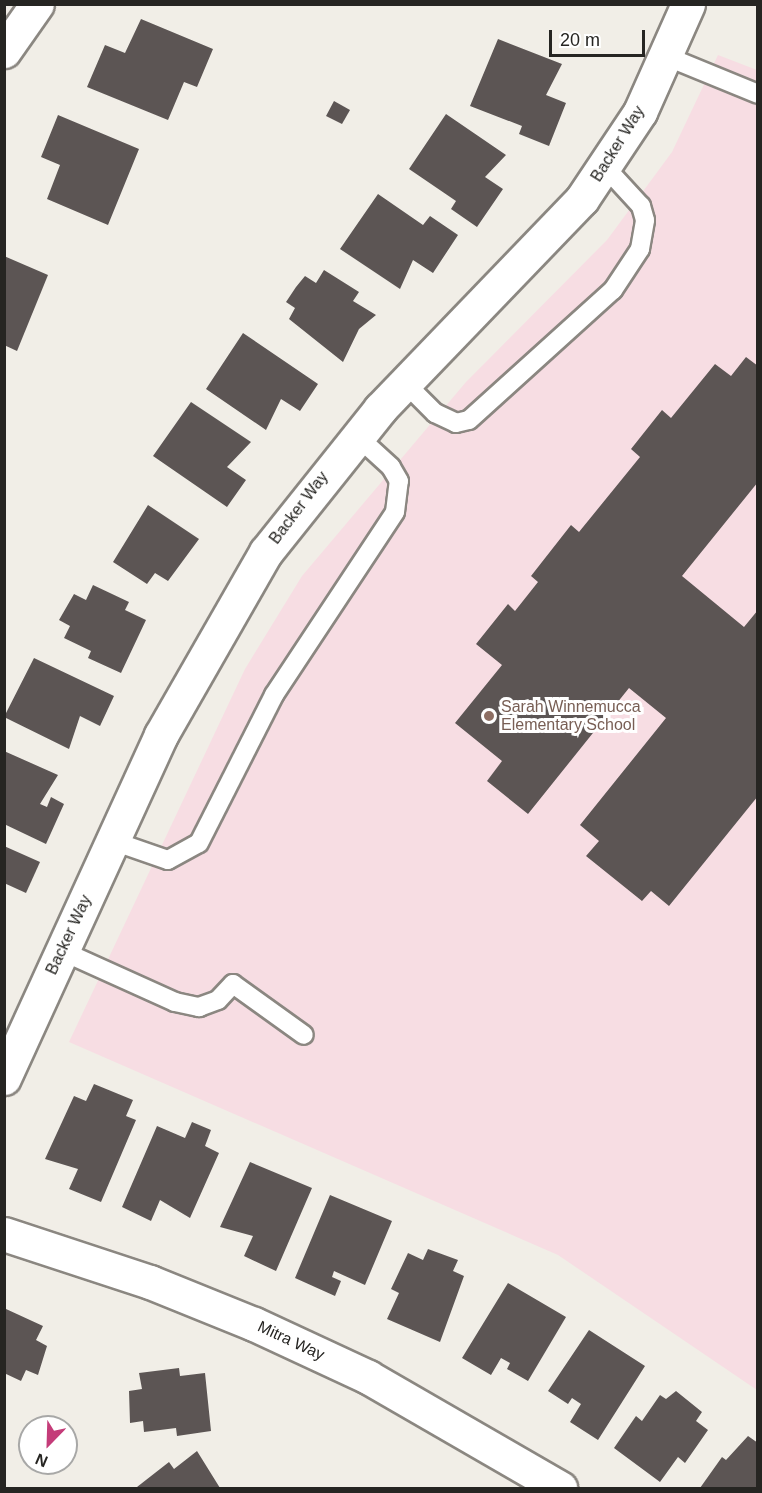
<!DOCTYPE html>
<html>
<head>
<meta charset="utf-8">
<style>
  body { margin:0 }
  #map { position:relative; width:762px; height:1493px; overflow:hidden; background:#f1eee7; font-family:Helvetica,sans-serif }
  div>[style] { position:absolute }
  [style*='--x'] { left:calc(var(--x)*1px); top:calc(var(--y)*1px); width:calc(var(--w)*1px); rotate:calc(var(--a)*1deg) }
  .education>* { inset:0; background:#f7dde3 }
  .building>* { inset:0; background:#5c5554 }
  .roads { filter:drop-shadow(2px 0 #8b8781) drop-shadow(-2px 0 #8b8781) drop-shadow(0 2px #8b8781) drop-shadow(0 -2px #8b8781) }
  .service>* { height:18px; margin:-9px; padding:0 9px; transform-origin:9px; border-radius:9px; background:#fff }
  .minor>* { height:33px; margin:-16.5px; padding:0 16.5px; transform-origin:16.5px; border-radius:16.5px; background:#fff }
  .dots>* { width:16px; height:16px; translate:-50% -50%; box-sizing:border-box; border:3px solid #fff; border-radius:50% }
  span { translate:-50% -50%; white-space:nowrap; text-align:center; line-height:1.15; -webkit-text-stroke:6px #fff; paint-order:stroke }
  .street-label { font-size:16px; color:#262522 }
  .education-label { font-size:16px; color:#785e54 }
  .left { translate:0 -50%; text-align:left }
  .frame { position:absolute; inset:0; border:6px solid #262522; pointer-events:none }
  .north { position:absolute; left:18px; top:1415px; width:60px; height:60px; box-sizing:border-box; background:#fff; border:2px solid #a8a8a7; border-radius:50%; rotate:203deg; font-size:16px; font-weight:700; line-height:24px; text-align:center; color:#262522 }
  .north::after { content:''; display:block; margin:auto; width:21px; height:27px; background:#c43c79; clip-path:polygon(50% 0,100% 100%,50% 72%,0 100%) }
  .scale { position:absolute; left:549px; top:30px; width:96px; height:27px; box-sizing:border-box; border:3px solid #262522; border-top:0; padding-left:8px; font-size:18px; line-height:21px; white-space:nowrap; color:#262522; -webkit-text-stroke:4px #fff; paint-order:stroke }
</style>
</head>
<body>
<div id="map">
  <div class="education">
    <div style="clip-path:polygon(718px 55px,757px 70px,757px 1390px,558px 1255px,69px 1042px,245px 669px,302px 576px,466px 382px,607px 240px,672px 152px)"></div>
  </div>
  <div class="building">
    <div style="clip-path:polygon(141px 19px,213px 49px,197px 87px,184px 82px,168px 120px,87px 87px,105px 45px,125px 53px)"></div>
    <div style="clip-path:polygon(498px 39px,562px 64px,546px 95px,566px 103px,549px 146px,519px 134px,522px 126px,470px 106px)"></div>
    <div style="clip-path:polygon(334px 101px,350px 110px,342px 124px,326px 116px)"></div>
    <div style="clip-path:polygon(446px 114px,506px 155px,485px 177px,503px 189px,477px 227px,451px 209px,456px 201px,409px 169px)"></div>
    <div style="clip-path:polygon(58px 115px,139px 149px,108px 225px,47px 199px,60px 165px,41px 157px)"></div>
    <div style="clip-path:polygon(378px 194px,423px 225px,430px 216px,458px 235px,433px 273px,413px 260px,400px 289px,340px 249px)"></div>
    <div style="clip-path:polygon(4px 256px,48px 275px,17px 351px,4px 345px)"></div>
    <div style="clip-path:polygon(324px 270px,359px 292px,353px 301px,376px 315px,359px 329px,343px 362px,289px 319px,295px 308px,286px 302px,296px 287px,305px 276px,316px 283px)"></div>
    <div style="clip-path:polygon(243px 333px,318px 384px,300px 411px,281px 399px,266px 430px,206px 389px)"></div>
    <div style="clip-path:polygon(746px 357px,758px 366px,758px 482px,682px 576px,744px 627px,758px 610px,758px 796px,669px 906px,651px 891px,642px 901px,586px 856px,599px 841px,580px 825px,666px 718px,629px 688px,528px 814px,487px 781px,502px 761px,455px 723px,502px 665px,476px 644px,508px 604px,515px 611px,538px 582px,531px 576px,571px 525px,579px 532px,640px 457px,631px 449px,662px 410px,671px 418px,715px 364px,731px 376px)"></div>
    <div style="clip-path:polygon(191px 402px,251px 442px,227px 467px,246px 480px,227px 507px,153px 456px)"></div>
    <div style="clip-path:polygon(148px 505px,199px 539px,168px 581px,155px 573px,147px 584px,113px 562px)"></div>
    <div style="clip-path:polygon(93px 585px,129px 602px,125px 610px,146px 620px,121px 673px,88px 658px,91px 651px,64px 638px,70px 626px,59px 620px,74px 594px,86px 600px)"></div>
    <div style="clip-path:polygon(34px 658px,114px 696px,100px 726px,80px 716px,69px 749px,4px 717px)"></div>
    <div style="clip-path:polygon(4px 751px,58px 775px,40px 804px,47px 807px,51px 797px,64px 804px,46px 844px,4px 824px)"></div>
    <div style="clip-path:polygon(4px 846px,40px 862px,26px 893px,4px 883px)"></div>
    <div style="clip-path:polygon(94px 1084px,133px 1100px,126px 1116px,136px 1120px,101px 1202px,69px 1189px,78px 1169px,45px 1159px,74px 1096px,86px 1101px)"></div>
    <div style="clip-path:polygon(192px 1122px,211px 1130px,205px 1146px,219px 1153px,190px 1218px,160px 1200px,151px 1221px,122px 1207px,157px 1126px,185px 1138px)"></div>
    <div style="clip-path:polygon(250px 1162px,312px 1188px,276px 1271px,244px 1256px,253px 1236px,220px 1227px)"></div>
    <div style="clip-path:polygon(330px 1195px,392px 1221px,365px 1285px,334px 1271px,332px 1277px,341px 1281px,335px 1296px,295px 1278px)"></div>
    <div style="clip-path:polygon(428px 1249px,458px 1260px,453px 1271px,464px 1276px,440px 1342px,387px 1319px,399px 1293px,391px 1289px,408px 1253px,423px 1260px)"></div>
    <div style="clip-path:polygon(508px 1283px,566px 1317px,528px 1381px,507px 1369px,510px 1363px,501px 1358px,491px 1375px,462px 1358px)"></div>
    <div style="clip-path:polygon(6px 1309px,43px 1326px,36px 1340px,47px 1346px,38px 1375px,26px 1370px,21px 1381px,4px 1373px)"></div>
    <div style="clip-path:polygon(589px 1330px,645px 1366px,598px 1440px,570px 1422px,581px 1404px,572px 1398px,568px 1404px,548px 1391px)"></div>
    <div style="clip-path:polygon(179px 1368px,180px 1376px,205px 1373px,211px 1431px,177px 1436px,176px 1428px,144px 1432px,143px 1421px,130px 1423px,129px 1391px,142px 1389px,139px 1373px)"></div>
    <div style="clip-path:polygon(676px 1391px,702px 1412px,696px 1421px,708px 1430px,685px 1463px,678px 1457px,660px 1482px,614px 1448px,636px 1416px,642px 1421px,660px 1395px,666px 1399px)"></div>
    <div style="clip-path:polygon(748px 1436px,758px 1443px,758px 1488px,700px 1488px,722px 1457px,726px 1460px)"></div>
    <div style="clip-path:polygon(197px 1451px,220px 1488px,137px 1487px,169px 1462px,174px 1469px)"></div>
  </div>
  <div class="roads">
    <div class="service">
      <div style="--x:668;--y:57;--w:97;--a:22.3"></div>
      <div style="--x:404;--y:382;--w:44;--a:45"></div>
      <div style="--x:435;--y:413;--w:23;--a:25"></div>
      <div style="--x:456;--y:423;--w:13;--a:-13"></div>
      <div style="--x:469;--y:420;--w:194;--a:-42.1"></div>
      <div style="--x:613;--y:290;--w:49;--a:-56.6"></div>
      <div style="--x:640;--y:249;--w:29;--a:-80"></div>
      <div style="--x:645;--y:220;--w:15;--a:-106"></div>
      <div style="--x:641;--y:206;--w:52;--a:-132.6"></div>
      <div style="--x:113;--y:841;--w:58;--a:19.1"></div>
      <div style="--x:168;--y:860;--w:35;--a:-29"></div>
      <div style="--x:199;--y:843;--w:166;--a:-63.1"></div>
      <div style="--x:274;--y:695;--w:219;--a:-56.5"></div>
      <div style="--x:395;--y:512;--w:31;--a:-83"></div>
      <div style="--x:399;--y:481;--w:16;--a:-120"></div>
      <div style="--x:391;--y:467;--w:46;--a:-137.6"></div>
      <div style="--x:62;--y:951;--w:124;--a:24.3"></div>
      <div style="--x:175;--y:1002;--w:25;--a:12"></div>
      <div style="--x:199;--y:1007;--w:20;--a:-20"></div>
      <div style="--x:218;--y:1000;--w:22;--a:-47"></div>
      <div style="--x:233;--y:984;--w:87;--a:35.7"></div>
    </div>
    <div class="minor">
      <div style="--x:4;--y:51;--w:57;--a:-54.9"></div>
      <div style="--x:4;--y:1078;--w:377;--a:-65.4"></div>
      <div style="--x:161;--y:735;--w:211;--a:-60.2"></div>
      <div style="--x:266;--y:552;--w:183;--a:-51.4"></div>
      <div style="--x:380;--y:409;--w:291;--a:-46.1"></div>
      <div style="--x:582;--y:199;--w:105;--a:-56.3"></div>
      <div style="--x:640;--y:112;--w:118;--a:-66"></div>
      <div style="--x:4;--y:1234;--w:154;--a:18.2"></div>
      <div style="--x:150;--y:1282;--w:112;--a:22"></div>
      <div style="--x:254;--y:1324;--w:126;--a:24.9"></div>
      <div style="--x:368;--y:1377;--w:222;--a:30"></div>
    </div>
  </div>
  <div class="dots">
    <div style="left:489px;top:716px;background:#8d6e63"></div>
  </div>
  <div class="street-label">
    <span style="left:618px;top:144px;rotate:-58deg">Backer Way</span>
    <span style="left:299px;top:508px;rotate:-53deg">Backer Way</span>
    <span style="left:69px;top:935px;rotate:-65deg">Backer Way</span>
    <span style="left:291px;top:1341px;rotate:25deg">Mitra Way</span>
  </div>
  <div class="education-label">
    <span class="left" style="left:501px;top:716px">Sarah Winnemucca<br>Elementary School</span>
  </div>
  <div class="frame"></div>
  <div class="north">N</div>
  <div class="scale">20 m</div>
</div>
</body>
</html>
